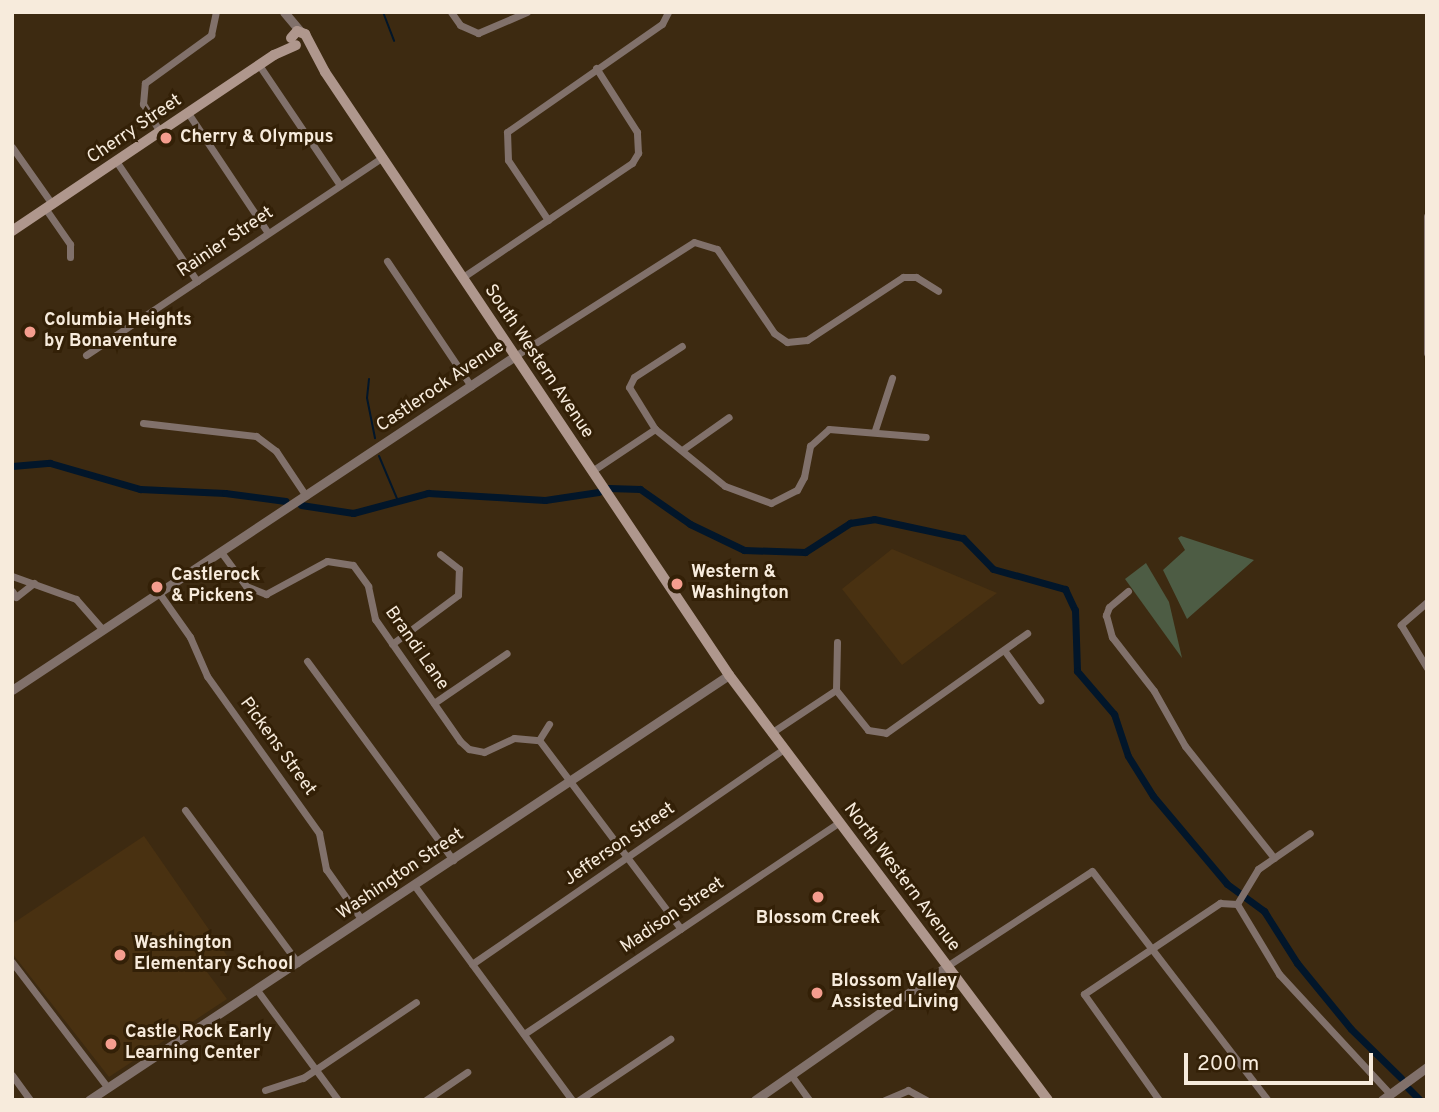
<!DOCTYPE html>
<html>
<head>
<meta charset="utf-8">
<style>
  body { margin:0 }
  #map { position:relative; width:1439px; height:1112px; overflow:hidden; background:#3d2a11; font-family:Overpass,sans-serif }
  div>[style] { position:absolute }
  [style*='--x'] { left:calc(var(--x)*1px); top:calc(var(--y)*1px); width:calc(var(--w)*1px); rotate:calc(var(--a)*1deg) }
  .built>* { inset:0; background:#493111 }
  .green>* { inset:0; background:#4d5c44 }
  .stream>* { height:2px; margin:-1px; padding:0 1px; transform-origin:1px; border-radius:1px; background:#02162a }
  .canal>* { height:7px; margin:-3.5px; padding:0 3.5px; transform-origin:3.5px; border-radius:3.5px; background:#02162a }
  .minor>* { height:7px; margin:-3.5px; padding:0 3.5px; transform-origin:3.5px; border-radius:3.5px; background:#81716b }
  .tertiary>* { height:9px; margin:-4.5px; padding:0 4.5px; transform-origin:4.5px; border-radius:4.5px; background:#81716b }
  .secondary>* { height:10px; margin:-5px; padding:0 5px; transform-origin:5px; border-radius:5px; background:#af978d }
  .dots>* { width:19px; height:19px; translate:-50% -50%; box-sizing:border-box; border:4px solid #332007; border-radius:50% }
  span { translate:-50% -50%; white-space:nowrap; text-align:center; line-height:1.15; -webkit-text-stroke:6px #332007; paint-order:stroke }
  .street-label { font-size:18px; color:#f7ebdc }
  .poi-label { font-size:18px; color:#f7ebdc; font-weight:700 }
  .left { translate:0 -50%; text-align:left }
  .frame { position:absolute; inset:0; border:14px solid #f7ebdc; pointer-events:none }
  .scale { position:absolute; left:1184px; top:1053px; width:189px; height:32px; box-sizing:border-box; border:4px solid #f7ebdc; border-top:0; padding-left:9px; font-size:21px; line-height:24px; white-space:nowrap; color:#f7ebdc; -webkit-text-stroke:5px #332007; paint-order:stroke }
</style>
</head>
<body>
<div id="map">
  <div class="built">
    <div style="clip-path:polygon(892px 549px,997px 593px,902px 665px,842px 589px)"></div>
    <div style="clip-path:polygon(144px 836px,228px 957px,207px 972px,227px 999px,109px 1077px,12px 953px,12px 924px)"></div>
  </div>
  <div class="green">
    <div style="clip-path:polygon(1181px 536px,1254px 560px,1187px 619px,1163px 570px,1185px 550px,1178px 538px)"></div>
    <div style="clip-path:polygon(1146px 563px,1169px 602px,1182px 658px,1125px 579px)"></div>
  </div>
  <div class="stream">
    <div style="--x:383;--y:12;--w:31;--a:69"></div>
    <div style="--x:369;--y:379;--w:19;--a:96"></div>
    <div style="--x:367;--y:398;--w:41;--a:78.7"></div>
    <div style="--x:379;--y:456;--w:49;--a:67.1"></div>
  </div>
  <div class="canal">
    <div style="--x:12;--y:466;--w:38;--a:-5"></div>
    <div style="--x:50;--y:463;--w:94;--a:16.1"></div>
    <div style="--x:140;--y:489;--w:85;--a:2.7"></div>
    <div style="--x:225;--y:493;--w:61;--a:7.6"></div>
    <div style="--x:609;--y:488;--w:31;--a:2"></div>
    <div style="--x:640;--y:489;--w:61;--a:35"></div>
    <div style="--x:690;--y:524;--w:60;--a:25.7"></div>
    <div style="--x:744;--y:550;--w:61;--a:1.9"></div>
    <div style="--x:805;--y:552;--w:54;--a:-32.8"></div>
    <div style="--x:850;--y:523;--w:24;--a:-9"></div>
    <div style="--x:874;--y:519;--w:91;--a:12.1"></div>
    <div style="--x:963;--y:538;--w:43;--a:45.9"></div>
    <div style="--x:993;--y:569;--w:75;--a:15.5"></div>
    <div style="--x:1065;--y:589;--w:23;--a:65"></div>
    <div style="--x:1075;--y:610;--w:61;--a:88.1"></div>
    <div style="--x:1077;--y:671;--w:57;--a:49.3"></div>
    <div style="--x:1114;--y:714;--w:44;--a:71.6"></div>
    <div style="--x:1128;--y:756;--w:47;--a:58"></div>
    <div style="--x:1153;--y:796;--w:115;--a:49.9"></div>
    <div style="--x:1227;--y:884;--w:46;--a:36.1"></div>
    <div style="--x:1264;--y:911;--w:62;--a:57.6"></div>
    <div style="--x:1297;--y:963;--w:85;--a:50.7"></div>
    <div style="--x:1351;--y:1029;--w:70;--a:44.4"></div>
    <div style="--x:301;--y:505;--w:53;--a:8.7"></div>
    <div style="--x:353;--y:513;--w:78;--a:-14.9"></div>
    <div style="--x:428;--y:493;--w:117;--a:3.4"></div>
    <div style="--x:545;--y:500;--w:54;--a:-8.6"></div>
    <div style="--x:1408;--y:1088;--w:17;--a:45"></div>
  </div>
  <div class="minor">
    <div style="--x:451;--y:12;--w:16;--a:55"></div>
    <div style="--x:460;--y:25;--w:20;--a:24"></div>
    <div style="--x:478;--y:33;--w:53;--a:-23.2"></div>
    <div style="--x:259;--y:65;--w:145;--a:56"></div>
    <div style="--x:188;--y:113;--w:144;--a:56.3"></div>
    <div style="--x:160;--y:132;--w:33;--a:-121"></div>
    <div style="--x:143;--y:104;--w:21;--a:-85"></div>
    <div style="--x:145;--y:83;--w:82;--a:-36"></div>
    <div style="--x:211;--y:35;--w:24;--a:-78"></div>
    <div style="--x:12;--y:147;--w:70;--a:54.9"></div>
    <div style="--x:116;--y:161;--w:145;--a:56"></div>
    <div style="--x:45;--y:208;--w:44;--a:55.2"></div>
    <div style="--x:70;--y:244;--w:13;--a:90"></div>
    <div style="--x:1427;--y:216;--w:137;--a:90"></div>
    <div style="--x:548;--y:220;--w:72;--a:-123.7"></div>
    <div style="--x:508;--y:160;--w:28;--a:-92"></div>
    <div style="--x:507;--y:132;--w:189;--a:-34.9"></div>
    <div style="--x:662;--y:24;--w:13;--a:-63"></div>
    <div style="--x:387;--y:261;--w:151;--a:56.1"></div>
    <div style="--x:463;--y:277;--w:204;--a:-34"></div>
    <div style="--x:632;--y:163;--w:12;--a:-59"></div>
    <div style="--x:638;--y:153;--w:21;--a:-93"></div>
    <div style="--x:637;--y:132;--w:76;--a:-122.6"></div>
    <div style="--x:86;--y:355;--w:357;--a:-33.7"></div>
    <div style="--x:515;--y:356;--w:212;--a:-32.5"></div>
    <div style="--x:694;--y:242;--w:24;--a:17"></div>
    <div style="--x:717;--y:249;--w:102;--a:55.8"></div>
    <div style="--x:774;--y:333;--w:16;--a:35"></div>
    <div style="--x:787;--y:342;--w:20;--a:-6"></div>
    <div style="--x:807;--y:340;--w:115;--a:-33.3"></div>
    <div style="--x:903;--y:277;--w:13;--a:0"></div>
    <div style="--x:916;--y:277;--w:26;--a:32"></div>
    <div style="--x:143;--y:423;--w:114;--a:6.6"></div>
    <div style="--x:256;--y:436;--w:25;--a:37"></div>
    <div style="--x:276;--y:451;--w:54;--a:56.3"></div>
    <div style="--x:655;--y:429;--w:49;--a:-121.8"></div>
    <div style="--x:629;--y:387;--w:11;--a:-63"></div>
    <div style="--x:634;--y:377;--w:57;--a:-32.9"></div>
    <div style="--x:875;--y:430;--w:55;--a:-71.9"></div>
    <div style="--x:682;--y:450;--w:57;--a:-35.1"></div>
    <div style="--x:592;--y:471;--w:76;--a:-33.7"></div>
    <div style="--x:655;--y:429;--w:90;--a:39.2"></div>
    <div style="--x:725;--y:486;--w:49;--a:20.3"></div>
    <div style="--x:771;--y:503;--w:29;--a:-27"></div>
    <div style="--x:797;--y:490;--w:15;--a:-62"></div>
    <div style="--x:804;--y:477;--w:32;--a:-79"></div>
    <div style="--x:810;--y:446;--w:25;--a:-42"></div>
    <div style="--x:829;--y:429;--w:97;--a:4.7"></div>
    <div style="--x:221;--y:552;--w:42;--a:53.7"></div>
    <div style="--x:246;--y:586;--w:22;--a:22"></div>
    <div style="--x:266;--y:594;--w:69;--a:-28.4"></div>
    <div style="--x:327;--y:561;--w:26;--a:9"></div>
    <div style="--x:353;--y:565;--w:26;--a:54"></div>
    <div style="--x:368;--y:586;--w:34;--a:78"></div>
    <div style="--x:375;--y:619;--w:149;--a:55.1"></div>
    <div style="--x:460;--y:741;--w:12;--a:42"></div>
    <div style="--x:469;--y:749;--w:15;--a:11"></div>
    <div style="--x:484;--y:752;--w:33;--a:-25"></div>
    <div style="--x:514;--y:738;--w:25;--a:5"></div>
    <div style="--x:539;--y:740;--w:236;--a:53.1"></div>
    <div style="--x:12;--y:576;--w:68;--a:19.8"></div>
    <div style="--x:76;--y:599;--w:41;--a:48.9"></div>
    <div style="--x:12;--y:591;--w:7;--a:56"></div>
    <div style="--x:16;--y:597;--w:23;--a:-38"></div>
    <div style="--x:1128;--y:591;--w:25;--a:140"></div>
    <div style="--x:1109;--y:607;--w:9;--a:111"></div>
    <div style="--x:1106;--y:615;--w:23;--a:75"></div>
    <div style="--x:1112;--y:637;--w:68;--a:52.1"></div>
    <div style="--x:1154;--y:691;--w:63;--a:60.6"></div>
    <div style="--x:1185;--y:746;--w:143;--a:51.5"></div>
    <div style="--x:159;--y:593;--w:54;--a:54.8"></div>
    <div style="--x:190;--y:637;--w:43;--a:66.4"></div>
    <div style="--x:207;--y:676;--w:193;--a:54.5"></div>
    <div style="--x:319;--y:833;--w:37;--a:79"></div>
    <div style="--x:326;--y:869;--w:62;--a:54.8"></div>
    <div style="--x:1427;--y:602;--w:35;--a:139"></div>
    <div style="--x:1401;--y:625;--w:50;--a:58.8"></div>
    <div style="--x:392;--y:644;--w:82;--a:-36.6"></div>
    <div style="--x:458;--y:595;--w:26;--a:-88"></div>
    <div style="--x:459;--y:569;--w:24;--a:-142"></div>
    <div style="--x:1004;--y:650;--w:62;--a:54.2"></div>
    <div style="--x:307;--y:661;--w:247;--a:53.7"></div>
    <div style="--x:836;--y:690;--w:51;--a:51.3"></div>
    <div style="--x:868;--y:730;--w:18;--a:9"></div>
    <div style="--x:886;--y:733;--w:173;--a:-35.3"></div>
    <div style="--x:836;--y:690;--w:48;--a:-88.8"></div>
    <div style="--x:434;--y:703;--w:88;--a:-34.4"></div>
    <div style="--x:771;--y:733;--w:78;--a:-33.5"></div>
    <div style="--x:539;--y:740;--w:19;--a:-58"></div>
    <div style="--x:185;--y:810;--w:190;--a:53.6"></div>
    <div style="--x:414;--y:885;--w:267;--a:53.7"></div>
    <div style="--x:1237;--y:904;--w:41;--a:-59"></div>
    <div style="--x:1258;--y:869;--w:63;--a:-34.7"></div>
    <div style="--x:12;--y:962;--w:158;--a:52.7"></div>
    <div style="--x:472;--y:964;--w:379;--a:-34.6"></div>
    <div style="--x:947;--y:966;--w:173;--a:-33.2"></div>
    <div style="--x:1092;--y:871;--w:289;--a:52.5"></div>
    <div style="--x:257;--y:990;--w:137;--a:53.6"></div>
    <div style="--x:524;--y:1034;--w:380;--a:-33.9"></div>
    <div style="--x:12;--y:1075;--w:31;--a:54"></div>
    <div style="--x:791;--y:1075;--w:31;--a:54"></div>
    <div style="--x:265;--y:1090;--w:40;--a:-18"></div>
    <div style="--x:303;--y:1078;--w:136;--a:-33.9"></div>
    <div style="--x:426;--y:1100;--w:50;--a:-34.3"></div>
    <div style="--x:579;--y:1100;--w:110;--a:-33.8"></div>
    <div style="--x:885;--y:1100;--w:25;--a:-23"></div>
    <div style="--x:908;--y:1090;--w:21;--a:29"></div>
    <div style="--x:1159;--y:1100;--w:130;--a:-125.3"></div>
    <div style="--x:1084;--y:994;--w:164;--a:-33.8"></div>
    <div style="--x:1220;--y:903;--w:17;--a:3"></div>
    <div style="--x:1237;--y:904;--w:82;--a:59"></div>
    <div style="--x:1279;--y:974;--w:163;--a:47.2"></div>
  </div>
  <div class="tertiary">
    <div style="--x:284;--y:12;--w:25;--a:50"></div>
    <div style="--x:12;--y:690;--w:604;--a:-33.58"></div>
    <div style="--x:89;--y:1100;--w:768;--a:-33.59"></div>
    <div style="--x:755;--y:1100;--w:234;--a:-34.9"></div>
    <div style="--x:1382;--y:1100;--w:56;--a:-36.3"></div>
  </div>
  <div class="secondary">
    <div style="--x:291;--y:38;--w:9;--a:-49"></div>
    <div style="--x:297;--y:31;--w:9;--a:21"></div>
    <div style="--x:305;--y:34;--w:43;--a:62.2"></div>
    <div style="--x:325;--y:72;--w:726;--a:56.18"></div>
    <div style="--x:729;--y:675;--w:531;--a:53.11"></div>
    <div style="--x:12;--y:231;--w:316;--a:-33.9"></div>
    <div style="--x:274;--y:55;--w:24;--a:-24"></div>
  </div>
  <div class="dots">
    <div style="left:166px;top:138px;background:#f59d8e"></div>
    <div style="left:30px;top:332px;background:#f59d8e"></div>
    <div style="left:677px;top:584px;background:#f59d8e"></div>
    <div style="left:157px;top:587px;background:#f59d8e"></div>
    <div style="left:818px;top:897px;background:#f59d8e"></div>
    <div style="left:120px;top:955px;background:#f59d8e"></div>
    <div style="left:817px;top:993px;background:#f59d8e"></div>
    <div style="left:111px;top:1044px;background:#f59d8e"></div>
  </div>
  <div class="street-label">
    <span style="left:135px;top:130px;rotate:-34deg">Cherry Street</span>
    <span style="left:226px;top:243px;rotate:-34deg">Rainier Street</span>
    <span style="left:538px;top:362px;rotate:56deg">South Western Avenue</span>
    <span style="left:441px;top:387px;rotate:-34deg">Castlerock Avenue</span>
    <span style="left:416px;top:649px;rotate:55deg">Brandi Lane</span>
    <span style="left:277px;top:747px;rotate:54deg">Pickens Street</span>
    <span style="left:620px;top:845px;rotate:-35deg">Jefferson Street</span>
    <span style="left:401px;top:875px;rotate:-34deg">Washington Street</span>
    <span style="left:901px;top:878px;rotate:53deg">North Western Avenue</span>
    <span style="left:673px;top:916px;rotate:-34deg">Madison Street</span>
  </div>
  <div class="poi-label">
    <span class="left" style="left:180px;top:138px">Cherry &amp; Olympus</span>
    <span class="left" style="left:44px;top:332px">Columbia Heights<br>by Bonaventure</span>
    <span class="left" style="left:691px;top:584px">Western &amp;<br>Washington</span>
    <span class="left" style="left:171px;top:587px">Castlerock<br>&amp; Pickens</span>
    <span style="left:818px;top:919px">Blossom Creek</span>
    <span class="left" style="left:134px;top:955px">Washington<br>Elementary School</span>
    <span class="left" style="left:831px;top:993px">Blossom Valley<br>Assisted Living</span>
    <span class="left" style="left:125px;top:1044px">Castle Rock Early<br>Learning Center</span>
  </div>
  <div class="frame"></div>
  <div class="scale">200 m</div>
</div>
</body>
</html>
